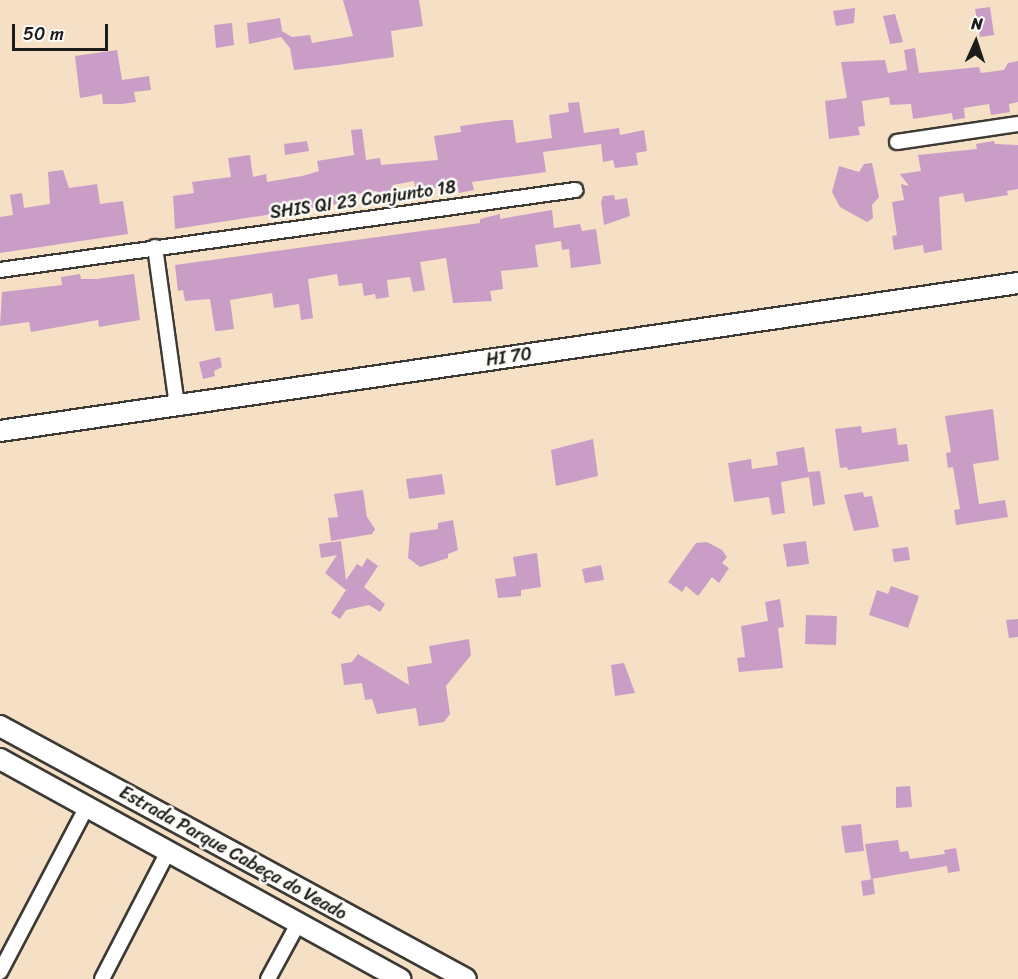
<!DOCTYPE html>
<html>
<head>
<meta charset="utf-8">
<style>
  body { margin:0 }
  #map { position:relative; width:1018px; height:979px; overflow:hidden; background:#f5e0c5; font-family:Sriracha,sans-serif }
  div>[style] { position:absolute }
  [style*='--x'] { left:calc(var(--x)*1px); top:calc(var(--y)*1px); width:calc(var(--w)*1px); rotate:calc(var(--a)*1deg) }
  .building>* { inset:0; background:#ca9dc7 }
  .roads { filter:drop-shadow(2px 0 #3d3935) drop-shadow(-2px 0 #3d3935) drop-shadow(0 2px #3d3935) drop-shadow(0 -2px #3d3935) }
  .street>* { height:14px; margin:-7px; padding:0 7px; transform-origin:7px; border-radius:7px; background:#fff }
  .secondary>* { height:20px; margin:-10px; padding:0 10px; transform-origin:10px; border-radius:10px; background:#fff }
  span { translate:-50% -50%; white-space:nowrap; text-align:center; line-height:1.15; -webkit-text-stroke:5px #fdfcf7; paint-order:stroke }
  .street-label { font-size:18px; color:#1c1c1c }
  .north { position:absolute; left:946px; top:12px; width:60px; height:60px; -webkit-text-stroke:4px #fdfcf7; paint-order:stroke; rotate:3deg; font-size:16px; font-weight:700; line-height:24px; text-align:center; color:#1c1c1c }
  .north::after { content:''; display:block; margin:auto; width:21px; height:27px; background:#1c1c1c; clip-path:polygon(50% 0,100% 100%,50% 72%,0 100%) }
  .scale { position:absolute; left:12px; top:24px; width:96px; height:27px; box-sizing:border-box; border:3px solid #1c1c1c; border-top:0; padding-left:8px; font-size:18px; line-height:21px; white-space:nowrap; color:#1c1c1c; -webkit-text-stroke:4px #fdfcf7; paint-order:stroke }
</style>
</head>
<body>
<div id="map">
  <div class="building">
    <div style="clip-path:polygon(343px 0,419px 0,423px 26px,391px 31px,394px 57px,330px 66px,294px 70px,290px 48px,281px 37px,249px 44px,247px 23px,280px 18px,282px 31px,292px 37px,310px 35px,312px 43px,353px 36px)"></div>
    <div style="clip-path:polygon(990px 7px,994px 35px,980px 37px,975px 9px)"></div>
    <div style="clip-path:polygon(855px 8px,854px 23px,836px 26px,833px 11px)"></div>
    <div style="clip-path:polygon(895px 14px,903px 42px,890px 44px,883px 16px)"></div>
    <div style="clip-path:polygon(232px 23px,234px 45px,216px 48px,214px 25px)"></div>
    <div style="clip-path:polygon(915px 48px,919px 73px,979px 67px,981px 73px,1004px 70px,1008px 63px,1018px 61px,1018px 102px,1009px 104px,1010px 112px,991px 115px,989px 104px,964px 108px,965px 118px,953px 120px,952px 113px,913px 119px,911px 104px,890px 105px,889px 97px,862px 101px,865px 126px,858px 127px,860px 135px,829px 139px,825px 101px,847px 98px,841px 62px,885px 60px,888px 73px,907px 70px,904px 50px)"></div>
    <div style="clip-path:polygon(117px 50px,122px 80px,149px 76px,151px 90px,134px 92px,136px 102px,122px 104px,103px 104px,102px 94px,80px 98px,75px 56px)"></div>
    <div style="clip-path:polygon(579px 102px,584px 133px,619px 128px,620px 135px,644px 130px,647px 151px,636px 153px,638px 165px,615px 168px,613px 160px,603px 162px,601px 144px,543px 152px,546px 172px,472px 182px,474px 190px,459px 193px,457px 184px,416px 191px,414px 181px,393px 185px,394px 195px,377px 197px,376px 191px,357px 194px,358px 201px,175px 229px,173px 196px,194px 193px,192px 182px,231px 177px,228px 158px,250px 155px,253px 177px,266px 174px,267px 182px,302px 176px,319px 171px,317px 161px,354px 155px,351px 130px,362px 129px,366px 160px,380px 158px,381px 165px,438px 160px,434px 136px,461px 132px,460px 126px,504px 120px,513px 120px,516px 143px,552px 138px,549px 115px,569px 112px,568px 103px)"></div>
    <div style="clip-path:polygon(307px 141px,309px 151px,285px 155px,284px 144px)"></div>
    <div style="clip-path:polygon(994px 141px,995px 144px,1018px 145px,1018px 189px,1007px 191px,1008px 195px,965px 202px,963px 193px,939px 197px,942px 250px,924px 253px,923px 245px,894px 250px,892px 236px,897px 235px,892px 202px,904px 200px,901px 184px,909px 186px,900px 174px,921px 171px,918px 155px,977px 149px,976px 144px)"></div>
    <div style="clip-path:polygon(872px 163px,879px 197px,872px 205px,873px 218px,867px 222px,840px 207px,832px 192px,839px 166px,859px 172px,864px 164px)"></div>
    <div style="clip-path:polygon(63px 170px,69px 188px,97px 184px,100px 204px,123px 201px,128px 234px,0 253px,0 217px,13px 215px,10px 195px,22px 193px,24px 208px,50px 204px,48px 172px)"></div>
    <div style="clip-path:polygon(614px 195px,615px 200px,627px 198px,630px 216px,604px 225px,601px 202px,603px 196px)"></div>
    <div style="clip-path:polygon(552px 210px,554px 228px,580px 224px,582px 231px,596px 229px,601px 264px,571px 268px,569px 249px,562px 250px,561px 241px,535px 245px,538px 267px,501px 271px,503px 289px,490px 291px,492px 301px,453px 303px,446px 258px,420px 262px,425px 290px,413px 292px,410px 277px,387px 280px,389px 297px,376px 299px,375px 294px,364px 296px,362px 283px,339px 286px,337px 274px,308px 279px,313px 318px,301px 320px,299px 304px,274px 308px,272px 293px,230px 300px,234px 329px,219px 331px,215px 331px,210px 299px,185px 301px,183px 290px,178px 291px,175px 265px,480px 223px,480px 219px,500px 214px,500px 219px)"></div>
    <div style="clip-path:polygon(80px 274px,81px 279px,96px 279px,134px 274px,140px 320px,99px 327px,98px 320px,31px 332px,29px 322px,0 326px,2px 292px,62px 285px,61px 277px)"></div>
    <div style="clip-path:polygon(220px 357px,222px 367px,214px 371px,215px 376px,203px 379px,199px 362px)"></div>
    <div style="clip-path:polygon(993px 409px,999px 460px,973px 464px,979px 504px,1005px 500px,1008px 517px,956px 525px,954px 510px,960px 509px,953px 467px,948px 468px,946px 453px,951px 452px,945px 416px)"></div>
    <div style="clip-path:polygon(861px 426px,862px 433px,896px 428px,898px 445px,907px 444px,909px 461px,848px 470px,847px 467px,840px 468px,835px 429px)"></div>
    <div style="clip-path:polygon(593px 439px,598px 476px,556px 486px,551px 450px)"></div>
    <div style="clip-path:polygon(804px 447px,808px 472px,820px 471px,825px 504px,813px 506px,809px 477px,781px 482px,785px 513px,772px 515px,769px 497px,734px 502px,728px 463px,751px 459px,752px 469px,778px 465px,776px 452px)"></div>
    <div style="clip-path:polygon(442px 474px,445px 494px,409px 499px,406px 479px)"></div>
    <div style="clip-path:polygon(363px 490px,367px 517px,375px 529px,372px 534px,331px 541px,328px 518px,338px 517px,334px 494px)"></div>
    <div style="clip-path:polygon(863px 492px,864px 497px,872px 496px,879px 527px,854px 531px,844px 495px)"></div>
    <div style="clip-path:polygon(453px 520px,458px 550px,448px 554px,448px 558px,420px 567px,408px 558px,410px 533px,438px 529px,438px 523px)"></div>
    <div style="clip-path:polygon(341px 541px,346px 580px,357px 564px,362px 567px,367px 558px,378px 566px,364px 587px,385px 604px,380px 612px,369px 605px,346px 610px,340px 619px,331px 613px,346px 590px,325px 573px,337px 555px,321px 558px,319px 544px)"></div>
    <div style="clip-path:polygon(806px 541px,809px 564px,787px 567px,783px 544px)"></div>
    <div style="clip-path:polygon(707px 542px,722px 550px,727px 557px,722px 563px,729px 568px,719px 583px,712px 577px,698px 596px,686px 586px,682px 592px,668px 582px,696px 543px)"></div>
    <div style="clip-path:polygon(908px 547px,910px 560px,894px 562px,892px 549px)"></div>
    <div style="clip-path:polygon(537px 553px,541px 587px,521px 590px,521px 596px,498px 598px,495px 579px,516px 576px,513px 557px)"></div>
    <div style="clip-path:polygon(601px 565px,604px 580px,585px 583px,582px 569px)"></div>
    <div style="clip-path:polygon(891px 586px,919px 596px,908px 628px,869px 615px,877px 590px,888px 594px)"></div>
    <div style="clip-path:polygon(780px 599px,784px 627px,778px 628px,783px 668px,739px 672px,737px 658px,745px 657px,741px 626px,768px 621px,765px 602px)"></div>
    <div style="clip-path:polygon(806px 615px,837px 616px,836px 645px,805px 644px)"></div>
    <div style="clip-path:polygon(1018px 619px,1018px 637px,1009px 638px,1006px 620px)"></div>
    <div style="clip-path:polygon(469px 639px,471px 655px,446px 686px,450px 714px,444px 722px,419px 726px,416px 708px,377px 714px,372px 699px,365px 700px,362px 683px,344px 685px,341px 664px,352px 662px,358px 654px,409px 685px,407px 667px,432px 663px,429px 646px)"></div>
    <div style="clip-path:polygon(624px 663px,635px 693px,615px 696px,611px 665px)"></div>
    <div style="clip-path:polygon(910px 786px,912px 807px,896px 808px,896px 787px)"></div>
    <div style="clip-path:polygon(861px 824px,864px 851px,845px 853px,841px 826px)"></div>
    <div style="clip-path:polygon(898px 840px,900px 852px,908px 851px,910px 859px,945px 854px,944px 850px,956px 848px,960px 871px,948px 873px,947px 866px,871px 879px,865px 844px)"></div>
    <div style="clip-path:polygon(873px 879px,875px 894px,863px 896px,861px 881px)"></div>
  </div>
  <div class="roads">
    <div class="street">
      <div style="--x:897;--y:142;--w:122;--a:-8.5"></div>
      <div style="--x:155;--y:247;--w:160;--a:82.1"></div>
      <div style="--x:0;--y:270;--w:581;--a:-7.92"></div>
      <div style="--x:0;--y:972;--w:187;--a:-62.3"></div>
      <div style="--x:102;--y:979;--w:145;--a:-62.6"></div>
      <div style="--x:268;--y:979;--w:65;--a:-61.5"></div>
    </div>
    <div class="secondary">
      <div style="--x:0;--y:431;--w:1029;--a:-8.27"></div>
      <div style="--x:0;--y:726;--w:530;--a:28.5"></div>
      <div style="--x:0;--y:759;--w:457;--a:28.8"></div>
    </div>
  </div>
  <div class="street-label">
    <span style="left:363px;top:200px;rotate:-8deg">SHIS QI 23 Conjunto 18</span>
    <span style="left:509px;top:357px;rotate:-8deg">HI 70</span>
    <span style="left:233px;top:853px;rotate:29deg">Estrada Parque Cabeça do Veado</span>
  </div>
  <div class="north">N</div>
  <div class="scale">50 m</div>
</div>
</body>
</html>
